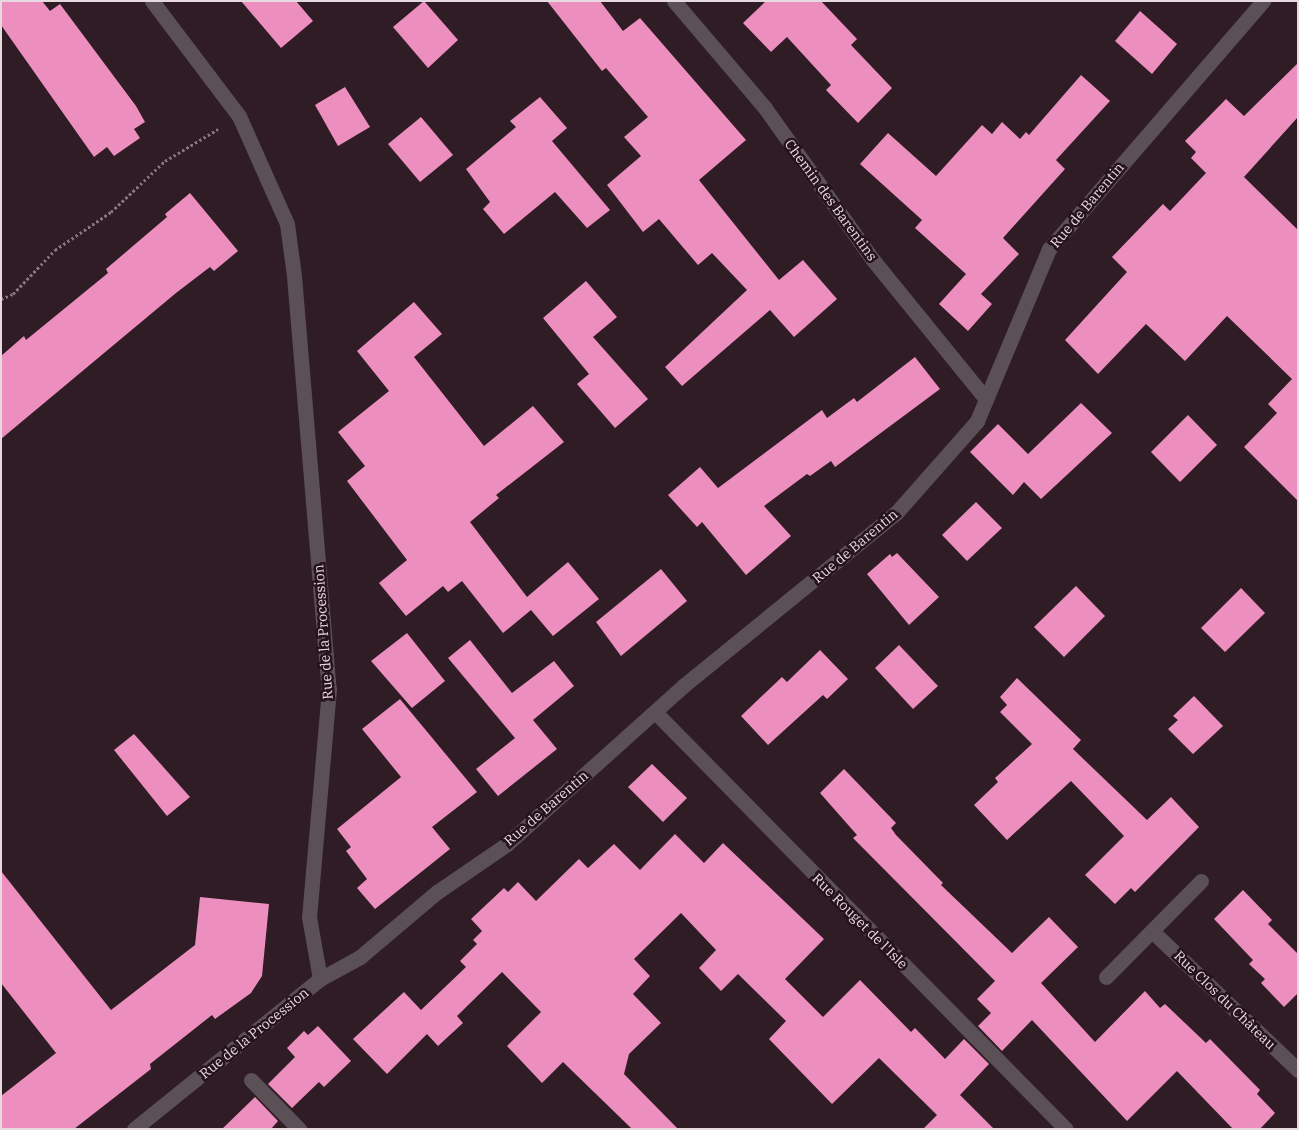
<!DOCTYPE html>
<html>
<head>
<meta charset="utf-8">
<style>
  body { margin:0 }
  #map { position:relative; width:1299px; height:1130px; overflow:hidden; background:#2f1c25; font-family:"IBM Plex Serif",serif }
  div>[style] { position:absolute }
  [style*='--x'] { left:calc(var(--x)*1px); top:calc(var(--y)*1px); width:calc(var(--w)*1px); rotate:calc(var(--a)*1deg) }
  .building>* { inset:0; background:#ec8ebe }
  .path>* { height:3px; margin-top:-1.5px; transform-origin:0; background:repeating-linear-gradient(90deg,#88777f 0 2.5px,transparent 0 5px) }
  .minor>* { height:15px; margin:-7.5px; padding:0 7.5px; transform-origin:7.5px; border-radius:7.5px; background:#5b5055 }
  span { translate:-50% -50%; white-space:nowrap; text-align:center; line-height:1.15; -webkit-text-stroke:5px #25121c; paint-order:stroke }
  .street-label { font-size:14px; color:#e7d9e0 }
  .frame { position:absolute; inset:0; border:2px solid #e7d9e0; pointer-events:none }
</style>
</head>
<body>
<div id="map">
  <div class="building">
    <div style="clip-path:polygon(1px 1px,42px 1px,50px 11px,60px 4px,136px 106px,145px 122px,134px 129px,140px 138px,114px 156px,107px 147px,94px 157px,1px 25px)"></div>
    <div style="clip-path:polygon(241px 1px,296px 1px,313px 21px,281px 48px)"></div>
    <div style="clip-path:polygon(424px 1px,458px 40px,428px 68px,393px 27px)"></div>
    <div style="clip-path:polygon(547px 1px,600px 1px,623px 31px,640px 18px,746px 140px,699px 180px,779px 280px,803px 260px,837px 299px,794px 337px,770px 310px,682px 386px,665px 367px,747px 290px,712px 253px,698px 265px,659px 219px,643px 232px,607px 185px,641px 156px,624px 137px,648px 117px,606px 68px,602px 71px)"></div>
    <div style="clip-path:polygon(766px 1px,821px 1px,857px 39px,851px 45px,892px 88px,858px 123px,826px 90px,831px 85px,787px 37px,771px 52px,743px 23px)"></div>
    <div style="clip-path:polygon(1140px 11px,1177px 44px,1152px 74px,1115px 41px)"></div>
    <div style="clip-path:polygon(1298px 63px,1298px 117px,1244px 177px,1298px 230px,1298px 501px,1244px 447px,1277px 413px,1268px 404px,1292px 379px,1227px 316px,1185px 361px,1146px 324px,1098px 374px,1065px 340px,1127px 272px,1112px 257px,1163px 204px,1170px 211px,1206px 173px,1191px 158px,1196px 152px,1185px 141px,1226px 99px,1244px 116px)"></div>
    <div style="clip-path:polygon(1081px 75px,1110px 101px,1056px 160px,1065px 169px,1003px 238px,1019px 254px,981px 294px,992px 304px,968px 331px,939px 304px,966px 274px,915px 228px,922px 220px,860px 164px,888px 133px,936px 176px,982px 125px,992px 134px,1002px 122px,1020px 139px,1026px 132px,1029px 135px)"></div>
    <div style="clip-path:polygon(345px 87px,370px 127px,338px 146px,315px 105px)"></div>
    <div style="clip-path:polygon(540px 97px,567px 128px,552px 141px,610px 210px,587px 228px,555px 192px,504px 234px,483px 209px,490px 202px,466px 169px,516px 127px,510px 121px)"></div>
    <div style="clip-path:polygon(421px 117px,453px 155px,420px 182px,388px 144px)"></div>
    <div style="clip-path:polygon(190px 193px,238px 251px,214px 271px,210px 267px,176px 293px,1px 439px,1px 356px,24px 336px,26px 340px,108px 273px,106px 269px,167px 217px,165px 214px)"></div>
    <div style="clip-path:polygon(586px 281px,617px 317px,593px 337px,648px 399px,615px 428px,577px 384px,589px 374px,543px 318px)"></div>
    <div style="clip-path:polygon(414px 302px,442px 334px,414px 357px,484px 446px,533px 406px,564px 442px,496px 495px,499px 498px,470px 522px,527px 597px,568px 562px,599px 599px,553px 636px,531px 610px,503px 633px,462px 581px,448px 592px,443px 586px,406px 616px,379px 583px,407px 560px,347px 481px,365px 466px,338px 432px,389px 391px,357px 351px)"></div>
    <div style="clip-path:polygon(915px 357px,940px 389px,835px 467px,831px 461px,810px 476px,807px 474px,764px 506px,791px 536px,746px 575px,702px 522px,697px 527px,668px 495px,700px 467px,718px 488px,822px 410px,827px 418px,854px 398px,857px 402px)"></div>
    <div style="clip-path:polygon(1081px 403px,1112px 433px,1041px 499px,1024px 482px,1013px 495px,970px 452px,998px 424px,1028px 454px)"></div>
    <div style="clip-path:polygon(1188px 415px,1217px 445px,1180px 482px,1151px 452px)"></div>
    <div style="clip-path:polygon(976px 502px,1002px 528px,967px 561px,942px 535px)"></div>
    <div style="clip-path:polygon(897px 553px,939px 597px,909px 625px,867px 574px,890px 554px,892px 557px)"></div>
    <div style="clip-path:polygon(661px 569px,687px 601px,621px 656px,596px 622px)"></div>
    <div style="clip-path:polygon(1076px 586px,1105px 616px,1064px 657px,1034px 627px)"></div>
    <div style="clip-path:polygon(1241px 588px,1265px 613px,1225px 652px,1201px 628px)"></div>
    <div style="clip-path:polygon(407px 633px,445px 681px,412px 708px,371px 661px)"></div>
    <div style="clip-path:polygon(470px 640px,512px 693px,554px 661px,574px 686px,533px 720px,557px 749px,498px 796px,476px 769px,515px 738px,448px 658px)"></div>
    <div style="clip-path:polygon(899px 645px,938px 686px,913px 709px,875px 668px)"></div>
    <div style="clip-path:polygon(820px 650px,848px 679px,827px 699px,823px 695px,768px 745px,741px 716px,782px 677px,787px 682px)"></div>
    <div style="clip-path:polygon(1017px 678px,1081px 740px,1073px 749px,1147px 820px,1171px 797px,1199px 827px,1135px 892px,1131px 888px,1115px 904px,1085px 875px,1124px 836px,1071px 781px,1007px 840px,974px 805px,998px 782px,995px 778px,1032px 744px,1000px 712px,1007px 705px,1000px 697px)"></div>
    <div style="clip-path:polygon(1194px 696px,1223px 726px,1193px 754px,1168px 729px,1178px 720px,1173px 716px)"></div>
    <div style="clip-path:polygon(400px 699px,477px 792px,432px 827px,450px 849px,375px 909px,357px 888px,367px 879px,346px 851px,351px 847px,337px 829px,401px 777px,362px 729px)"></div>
    <div style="clip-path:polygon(134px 734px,190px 797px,167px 816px,114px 750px)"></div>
    <div style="clip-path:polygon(652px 764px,687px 798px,663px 822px,628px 787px)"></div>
    <div style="clip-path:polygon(844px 769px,896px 823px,891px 828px,896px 835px,943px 883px,941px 885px,1012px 953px,1049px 917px,1078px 947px,1041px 983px,1095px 1042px,1145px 991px,1160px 1008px,1165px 1004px,1206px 1043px,1210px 1039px,1260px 1090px,1257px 1094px,1275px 1113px,1260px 1129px,1233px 1129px,1177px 1071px,1127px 1121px,1032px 1020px,1002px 1051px,978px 1026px,991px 1013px,977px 999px,995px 981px,853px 838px,857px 835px,820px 793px)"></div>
    <div style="clip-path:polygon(675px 834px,704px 863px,723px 843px,824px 939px,785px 979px,823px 1017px,860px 980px,911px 1032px,915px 1028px,945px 1059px,964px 1039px,989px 1064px,960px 1095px,994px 1129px,923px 1129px,937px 1115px,879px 1058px,832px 1104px,769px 1039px,786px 1021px,738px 974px,721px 991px,699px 968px,716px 950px,681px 913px,634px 959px,650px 976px,633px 994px,661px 1023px,629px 1054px,624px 1074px,678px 1129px,632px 1129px,563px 1062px,542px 1083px,507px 1046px,541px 1012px,502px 972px,457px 1016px,463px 1023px,438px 1046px,427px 1034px,387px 1074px,353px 1039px,404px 992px,421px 1010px,466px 967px,460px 961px,477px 944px,473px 940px,482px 931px,471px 919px,504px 888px,508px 892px,518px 882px,536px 901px,579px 859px,588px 868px,614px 844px,640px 870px)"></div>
    <div style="clip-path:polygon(1px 871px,111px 1010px,195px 945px,200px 897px,269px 904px,262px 976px,251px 993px,215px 1019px,212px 1015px,150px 1064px,151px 1069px,74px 1129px,1px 1129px,1px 1096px,56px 1053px,1px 983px)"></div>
    <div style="clip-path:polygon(1243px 890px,1272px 920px,1268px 924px,1298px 954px,1298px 993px,1284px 1007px,1261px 983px,1265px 979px,1249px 964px,1253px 960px,1214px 919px)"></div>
    <div style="clip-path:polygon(318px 1026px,351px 1061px,324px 1087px,319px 1082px,292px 1108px,268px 1084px,295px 1057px,287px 1048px,304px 1031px,308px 1035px)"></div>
    <div style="clip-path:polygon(255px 1097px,278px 1121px,271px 1129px,222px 1129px)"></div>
  </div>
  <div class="path">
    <div style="--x:1;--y:299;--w:13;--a:-23"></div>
    <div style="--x:13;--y:294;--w:61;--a:-46.3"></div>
    <div style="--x:55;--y:250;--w:68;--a:-34.2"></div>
    <div style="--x:111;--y:212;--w:74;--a:-43.4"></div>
    <div style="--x:165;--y:161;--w:62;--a:-31.1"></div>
  </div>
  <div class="minor">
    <div style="--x:152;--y:1;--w:144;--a:52.9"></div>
    <div style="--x:239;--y:116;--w:118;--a:66"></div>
    <div style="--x:287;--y:224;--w:52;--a:82.3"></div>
    <div style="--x:294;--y:276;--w:414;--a:85.2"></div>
    <div style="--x:329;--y:689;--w:229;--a:95"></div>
    <div style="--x:309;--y:917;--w:63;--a:79.9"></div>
    <div style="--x:674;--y:1;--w:140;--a:49.6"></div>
    <div style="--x:765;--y:108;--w:186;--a:54.6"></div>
    <div style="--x:873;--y:260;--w:179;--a:50.9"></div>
    <div style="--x:655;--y:712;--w:585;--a:45.42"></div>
    <div style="--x:1152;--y:931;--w:202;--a:43.6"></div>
    <div style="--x:1106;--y:977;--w:135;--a:-45.3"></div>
    <div style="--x:251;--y:1080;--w:69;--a:45.6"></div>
    <div style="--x:134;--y:1129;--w:239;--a:-38.9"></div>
    <div style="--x:320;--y:979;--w:46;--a:-28.8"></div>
    <div style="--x:360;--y:957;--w:101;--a:-40.2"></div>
    <div style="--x:437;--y:892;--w:85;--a:-34.4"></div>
    <div style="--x:507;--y:844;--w:237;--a:-41.9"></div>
    <div style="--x:683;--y:686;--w:274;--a:-39.1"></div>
    <div style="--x:896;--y:513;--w:123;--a:-48.6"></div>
    <div style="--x:977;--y:421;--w:186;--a:-67.3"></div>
    <div style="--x:1049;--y:249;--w:328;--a:-49.2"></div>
  </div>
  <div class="street-label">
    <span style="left:831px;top:200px;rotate:54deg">Chemin des Barentins</span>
    <span style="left:1087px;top:205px;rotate:-50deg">Rue de Barentin</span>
    <span style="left:855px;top:546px;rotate:-40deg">Rue de Barentin</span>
    <span style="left:323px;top:632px;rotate:-94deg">Rue de la Procession</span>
    <span style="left:546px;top:808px;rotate:-41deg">Rue de Barentin</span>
    <span style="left:860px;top:921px;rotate:45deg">Rue Rouget de l'Isle</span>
    <span style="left:1225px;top:1000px;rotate:44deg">Rue Clos du Château</span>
    <span style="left:254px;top:1033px;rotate:-39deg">Rue de la Procession</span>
  </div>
  <div class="frame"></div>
</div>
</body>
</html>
